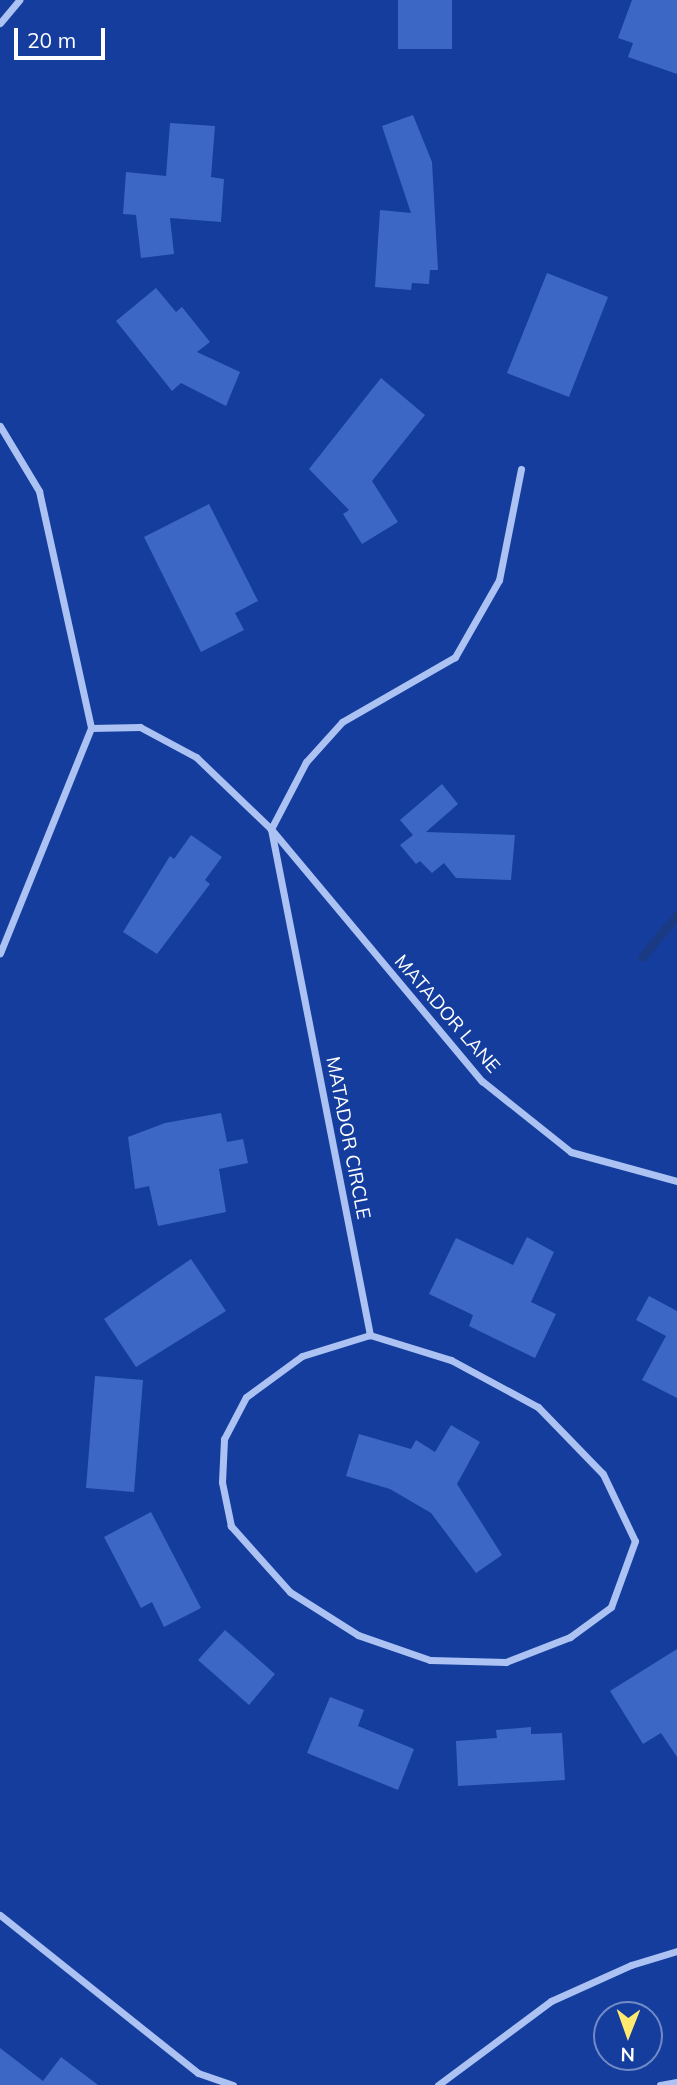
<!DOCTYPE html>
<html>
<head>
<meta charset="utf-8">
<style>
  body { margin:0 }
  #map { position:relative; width:677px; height:2085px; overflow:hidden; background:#143d9e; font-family:Mulish,sans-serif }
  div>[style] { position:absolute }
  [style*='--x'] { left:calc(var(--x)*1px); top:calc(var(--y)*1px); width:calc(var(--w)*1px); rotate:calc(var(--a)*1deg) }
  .stream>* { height:9px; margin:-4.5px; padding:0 4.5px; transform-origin:4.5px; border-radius:4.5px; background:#1b3a84 }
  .building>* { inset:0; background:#3d67c4 }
  .street>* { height:7px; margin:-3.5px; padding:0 3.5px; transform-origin:3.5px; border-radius:3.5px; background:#acc2f3 }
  span { translate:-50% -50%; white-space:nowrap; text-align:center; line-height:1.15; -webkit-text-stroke:5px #143d9e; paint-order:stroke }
  .street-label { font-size:19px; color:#fff }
  .north { position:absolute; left:593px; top:2001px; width:70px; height:70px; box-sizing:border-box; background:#143d9e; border:2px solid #728bc5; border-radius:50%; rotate:181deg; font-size:19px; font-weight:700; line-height:28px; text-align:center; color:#fff }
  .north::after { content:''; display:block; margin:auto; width:24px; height:32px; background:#ffe96e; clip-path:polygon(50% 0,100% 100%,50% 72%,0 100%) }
  .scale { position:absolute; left:14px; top:28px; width:91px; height:32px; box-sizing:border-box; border:4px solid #fff; border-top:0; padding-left:9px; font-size:21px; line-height:24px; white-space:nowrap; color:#fff; -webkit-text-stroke:5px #143d9e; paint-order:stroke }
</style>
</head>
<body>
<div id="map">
  <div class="stream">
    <div style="--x:642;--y:957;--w:55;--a:-50.2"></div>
  </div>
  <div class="building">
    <div style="clip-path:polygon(398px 0,452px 0,452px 49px,398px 49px)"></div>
    <div style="clip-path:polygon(632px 0,677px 0,677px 74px,628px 57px,633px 43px,618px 38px)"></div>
    <div style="clip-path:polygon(413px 115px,432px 162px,438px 270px,430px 270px,429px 284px,412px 283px,411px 290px,375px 287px,380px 210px,411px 213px,382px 126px)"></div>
    <div style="clip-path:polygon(170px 123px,215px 126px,211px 177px,224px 179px,221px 222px,170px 218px,174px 254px,141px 258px,136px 215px,123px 214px,126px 172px,166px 176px)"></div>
    <div style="clip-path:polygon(547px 273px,608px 297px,569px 397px,507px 373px)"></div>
    <div style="clip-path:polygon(156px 288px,176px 312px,182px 307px,210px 342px,197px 352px,240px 372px,226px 406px,181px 383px,172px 391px,116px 321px)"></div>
    <div style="clip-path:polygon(381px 378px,425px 415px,372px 481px,398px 522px,362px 544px,343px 514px,349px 510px,309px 469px)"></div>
    <div style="clip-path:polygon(209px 504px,258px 601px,235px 613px,244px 630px,201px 652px,144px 537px)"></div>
    <div style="clip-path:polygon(442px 784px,458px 804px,426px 832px,515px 835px,511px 880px,456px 878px,444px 863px,432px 873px,420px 861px,416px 864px,400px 845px,413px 835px,400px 820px)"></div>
    <div style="clip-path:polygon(191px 835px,222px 857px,205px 880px,210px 884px,157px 954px,123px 932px,170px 856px,174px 859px)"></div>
    <div style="clip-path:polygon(221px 1113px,227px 1142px,243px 1139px,248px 1163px,219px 1169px,226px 1212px,158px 1226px,149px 1186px,135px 1189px,128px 1137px,165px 1123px)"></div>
    <div style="clip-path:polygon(527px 1237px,554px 1252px,531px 1302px,556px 1314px,535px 1358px,469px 1326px,473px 1315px,429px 1294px,456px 1238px,513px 1265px)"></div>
    <div style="clip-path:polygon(191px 1259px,226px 1311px,136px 1367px,104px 1319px)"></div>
    <div style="clip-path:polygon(649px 1296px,677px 1311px,677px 1398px,642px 1380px,666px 1336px,636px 1320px)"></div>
    <div style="clip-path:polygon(95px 1376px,143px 1380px,134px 1492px,86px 1488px)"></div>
    <div style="clip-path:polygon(451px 1425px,480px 1442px,457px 1484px,502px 1555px,476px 1573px,431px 1513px,390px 1489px,346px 1476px,359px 1434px,411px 1449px,416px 1440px,435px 1452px)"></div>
    <div style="clip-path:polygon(151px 1512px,201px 1608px,164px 1627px,152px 1602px,141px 1608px,104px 1537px)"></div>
    <div style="clip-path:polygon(225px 1630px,275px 1674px,249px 1705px,198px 1660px)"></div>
    <div style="clip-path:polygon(677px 1649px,677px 1757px,661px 1733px,643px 1744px,610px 1691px)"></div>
    <div style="clip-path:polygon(330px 1697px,364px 1710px,358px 1726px,414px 1749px,398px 1790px,307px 1753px)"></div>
    <div style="clip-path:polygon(531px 1727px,531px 1734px,562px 1733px,565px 1780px,458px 1786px,456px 1741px,497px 1738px,496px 1730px)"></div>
    <div style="clip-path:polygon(0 2048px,43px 2081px,61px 2057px,98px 2085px,0 2085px)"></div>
  </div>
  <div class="street">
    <div style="--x:0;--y:23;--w:30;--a:-50"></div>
    <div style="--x:0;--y:426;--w:76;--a:59"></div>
    <div style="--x:39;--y:491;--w:243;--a:77.6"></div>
    <div style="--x:91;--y:728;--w:243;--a:112"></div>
    <div style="--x:521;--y:469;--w:113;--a:101.2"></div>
    <div style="--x:499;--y:580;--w:89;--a:119.7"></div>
    <div style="--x:455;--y:657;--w:130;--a:150.1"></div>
    <div style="--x:342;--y:722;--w:54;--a:132"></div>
    <div style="--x:306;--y:762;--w:76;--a:117.6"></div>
    <div style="--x:271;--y:829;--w:329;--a:50.1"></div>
    <div style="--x:482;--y:1081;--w:114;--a:38.6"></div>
    <div style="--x:571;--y:1152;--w:110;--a:15.3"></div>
    <div style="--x:91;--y:728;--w:49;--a:-1.2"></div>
    <div style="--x:140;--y:727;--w:64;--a:28.2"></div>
    <div style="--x:196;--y:757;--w:104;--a:43.8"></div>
    <div style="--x:271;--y:829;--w:516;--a:78.93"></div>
    <div style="--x:370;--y:1335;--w:85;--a:17.2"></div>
    <div style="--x:451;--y:1360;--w:99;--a:28.4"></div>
    <div style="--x:538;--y:1407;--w:93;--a:45.9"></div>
    <div style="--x:603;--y:1474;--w:74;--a:64.5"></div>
    <div style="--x:635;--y:1541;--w:70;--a:110"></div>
    <div style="--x:611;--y:1607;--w:51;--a:143.8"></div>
    <div style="--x:570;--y:1637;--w:69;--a:158.7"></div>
    <div style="--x:506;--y:1662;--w:76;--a:-178.5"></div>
    <div style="--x:430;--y:1660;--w:76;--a:-160.9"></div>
    <div style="--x:358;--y:1635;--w:80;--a:-147.7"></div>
    <div style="--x:290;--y:1592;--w:89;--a:-131.8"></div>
    <div style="--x:231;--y:1526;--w:45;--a:-101.6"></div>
    <div style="--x:222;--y:1482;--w:43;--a:-87.3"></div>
    <div style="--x:224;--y:1439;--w:47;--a:-62.4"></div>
    <div style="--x:246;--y:1397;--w:69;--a:-36.2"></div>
    <div style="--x:302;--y:1356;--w:71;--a:-17.2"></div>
    <div style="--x:0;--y:1915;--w:253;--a:38.6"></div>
    <div style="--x:198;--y:2073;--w:37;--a:19"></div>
    <div style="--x:438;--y:2085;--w:141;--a:-36.6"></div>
    <div style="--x:551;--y:2001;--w:88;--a:-24.2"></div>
    <div style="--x:631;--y:1965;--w:48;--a:-16.9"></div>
    <div style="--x:660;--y:2085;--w:17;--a:-10"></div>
  </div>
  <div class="street-label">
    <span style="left:447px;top:1014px;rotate:49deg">MATADOR LANE</span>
    <span style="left:348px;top:1138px;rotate:79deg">MATADOR CIRCLE</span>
  </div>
  <div class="north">N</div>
  <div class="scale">20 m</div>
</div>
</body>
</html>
